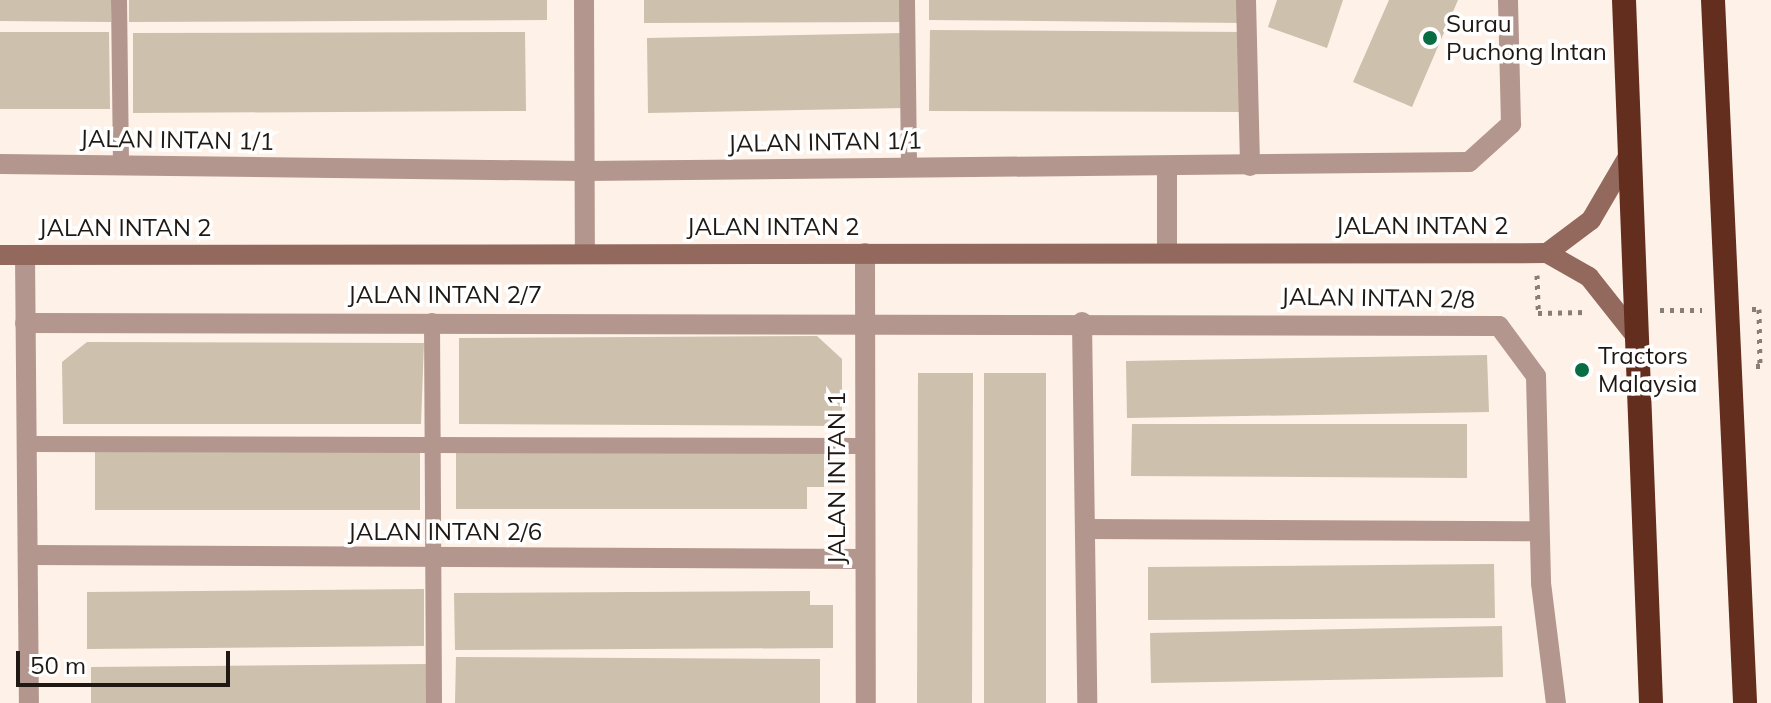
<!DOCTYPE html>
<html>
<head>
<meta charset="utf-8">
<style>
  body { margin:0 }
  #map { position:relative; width:1771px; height:703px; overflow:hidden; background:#fef1e8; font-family:Mulish,sans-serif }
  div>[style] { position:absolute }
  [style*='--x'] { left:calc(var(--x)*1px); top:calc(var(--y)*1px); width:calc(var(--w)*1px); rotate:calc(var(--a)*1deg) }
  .building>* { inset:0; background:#cdc0ac }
  .path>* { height:5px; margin-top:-2.5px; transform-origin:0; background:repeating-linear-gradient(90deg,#887e77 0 4px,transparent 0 10px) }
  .lane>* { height:16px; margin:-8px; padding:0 8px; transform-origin:8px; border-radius:8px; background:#b3968d }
  .street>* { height:20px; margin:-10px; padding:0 10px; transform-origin:10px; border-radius:10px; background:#b3968d }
  .secondary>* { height:20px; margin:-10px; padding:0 10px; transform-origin:10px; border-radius:10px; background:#92695c }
  .highway>* { height:24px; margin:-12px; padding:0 12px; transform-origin:12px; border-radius:12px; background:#632e1d }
  .dots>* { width:22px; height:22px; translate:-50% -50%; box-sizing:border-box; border:4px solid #fff; border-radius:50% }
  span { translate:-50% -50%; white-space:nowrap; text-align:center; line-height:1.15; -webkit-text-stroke:7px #fff; paint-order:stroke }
  .poi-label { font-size:24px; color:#201913 }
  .left { translate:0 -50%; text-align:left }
  .street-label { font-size:24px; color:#201913 }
  .scale { position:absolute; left:16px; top:651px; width:214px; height:36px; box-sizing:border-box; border:4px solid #201913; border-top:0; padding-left:10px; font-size:24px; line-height:28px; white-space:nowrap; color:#201913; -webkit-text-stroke:6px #fff; paint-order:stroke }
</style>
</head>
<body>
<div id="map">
  <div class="building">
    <div style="clip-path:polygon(0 0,111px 0,111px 22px,0 21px)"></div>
    <div style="clip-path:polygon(129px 0,547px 0,547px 20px,129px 22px)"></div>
    <div style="clip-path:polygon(644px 0,904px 0,904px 22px,644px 23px)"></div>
    <div style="clip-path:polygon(929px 0,1243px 0,1243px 23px,929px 20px)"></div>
    <div style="clip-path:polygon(1277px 0,1343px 0,1327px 48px,1268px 27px)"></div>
    <div style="clip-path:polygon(1389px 0,1458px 0,1412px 107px,1353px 82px)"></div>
    <div style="clip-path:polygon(930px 30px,1245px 32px,1245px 112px,929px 111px)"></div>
    <div style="clip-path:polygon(0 32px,109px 32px,110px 109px,0 109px)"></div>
    <div style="clip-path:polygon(525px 32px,526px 111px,133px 113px,133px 33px)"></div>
    <div style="clip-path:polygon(903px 33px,904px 108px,648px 113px,647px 38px)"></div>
    <div style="clip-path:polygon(817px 336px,842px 359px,842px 426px,459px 424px,459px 338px)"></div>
    <div style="clip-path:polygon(87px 342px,424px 343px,421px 424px,63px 424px,62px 362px)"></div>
    <div style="clip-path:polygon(1487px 355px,1489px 412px,1127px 418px,1126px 361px)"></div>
    <div style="clip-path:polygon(918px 373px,973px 373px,972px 703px,917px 703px)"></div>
    <div style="clip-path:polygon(984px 373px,1046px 373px,1046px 703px,984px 703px)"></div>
    <div style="clip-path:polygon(1132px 424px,1467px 424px,1467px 478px,1131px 476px)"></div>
    <div style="clip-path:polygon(95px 452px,420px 452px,420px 510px,95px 510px)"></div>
    <div style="clip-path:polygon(456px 452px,824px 452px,824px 487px,807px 487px,807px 509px,456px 509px)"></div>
    <div style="clip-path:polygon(1494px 564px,1495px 618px,1148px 620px,1148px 567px)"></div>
    <div style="clip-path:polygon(424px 589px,424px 646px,87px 649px,87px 592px)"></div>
    <div style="clip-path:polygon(810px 591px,810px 605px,833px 605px,833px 648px,455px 650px,454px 593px)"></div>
    <div style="clip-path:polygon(1502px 626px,1503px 677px,1151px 683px,1150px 633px)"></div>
    <div style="clip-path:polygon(456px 657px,820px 659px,820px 703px,455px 703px)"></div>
    <div style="clip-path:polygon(428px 664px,428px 703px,91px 703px,91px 667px)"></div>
  </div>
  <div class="path">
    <div style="--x:1537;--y:275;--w:38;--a:88"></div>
    <div style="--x:1538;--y:313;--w:48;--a:-1.2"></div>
    <div style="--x:1752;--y:309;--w:7;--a:0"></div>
    <div style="--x:1759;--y:309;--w:57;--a:89"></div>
    <div style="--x:1760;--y:366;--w:6;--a:180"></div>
    <div style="--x:1660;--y:310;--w:42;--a:0"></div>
  </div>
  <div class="lane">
    <div style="--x:119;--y:0;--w:164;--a:89.3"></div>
    <div style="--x:907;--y:0;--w:167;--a:89.3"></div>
    <div style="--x:432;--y:321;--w:382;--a:89.7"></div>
    <div style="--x:26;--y:444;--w:836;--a:0.14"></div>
  </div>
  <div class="street">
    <div style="--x:584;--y:0;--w:253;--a:89.8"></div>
    <div style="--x:1246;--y:0;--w:166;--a:88.6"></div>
    <div style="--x:0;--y:164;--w:584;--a:0.69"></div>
    <div style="--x:584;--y:171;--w:885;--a:-0.58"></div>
    <div style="--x:1469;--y:162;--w:57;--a:-42.1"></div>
    <div style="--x:1511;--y:124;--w:124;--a:-91.4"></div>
    <div style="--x:1167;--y:167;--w:84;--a:90"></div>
    <div style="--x:865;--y:253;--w:450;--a:89.9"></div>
    <div style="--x:25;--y:255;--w:448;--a:89.5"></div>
    <div style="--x:1082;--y:322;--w:381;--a:89.2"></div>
    <div style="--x:25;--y:323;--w:1474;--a:0.12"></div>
    <div style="--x:1499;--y:326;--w:62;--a:53.5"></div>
    <div style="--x:1536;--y:376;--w:207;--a:88.6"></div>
    <div style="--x:1541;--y:583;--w:121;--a:82.9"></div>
    <div style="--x:1089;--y:529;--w:450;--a:0.3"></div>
    <div style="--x:28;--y:555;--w:834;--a:0.27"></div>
  </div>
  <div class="secondary">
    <div style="--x:1547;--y:253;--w:55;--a:-36.9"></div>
    <div style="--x:1591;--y:220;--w:75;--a:-59.7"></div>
    <div style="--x:0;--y:255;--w:1547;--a:-0.07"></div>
    <div style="--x:1547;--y:253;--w:48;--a:29.7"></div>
    <div style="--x:1589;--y:277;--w:74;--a:51.6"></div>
  </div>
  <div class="highway">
    <div style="--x:1624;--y:0;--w:704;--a:87.8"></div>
    <div style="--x:1713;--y:0;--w:704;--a:87.39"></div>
  </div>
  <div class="dots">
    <div style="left:1430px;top:38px;background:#096d43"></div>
    <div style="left:1582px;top:370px;background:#096d43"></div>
  </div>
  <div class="poi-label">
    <span class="left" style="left:1446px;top:38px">Surau<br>Puchong Intan</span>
    <span class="left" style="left:1598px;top:370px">Tractors<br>Malaysia</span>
  </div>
  <div class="street-label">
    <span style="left:177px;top:140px;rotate:1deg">JALAN INTAN 1/1</span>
    <span style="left:825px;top:142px;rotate:-1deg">JALAN INTAN 1/1</span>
    <span style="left:1422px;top:226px">JALAN INTAN 2</span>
    <span style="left:773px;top:227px">JALAN INTAN 2</span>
    <span style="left:125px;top:228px">JALAN INTAN 2</span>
    <span style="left:445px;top:295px">JALAN INTAN 2/7</span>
    <span style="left:1378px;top:298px;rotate:1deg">JALAN INTAN 2/8</span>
    <span style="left:837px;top:478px;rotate:-90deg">JALAN INTAN 1</span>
    <span style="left:445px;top:532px">JALAN INTAN 2/6</span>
  </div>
  <div class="scale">50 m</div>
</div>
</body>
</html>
